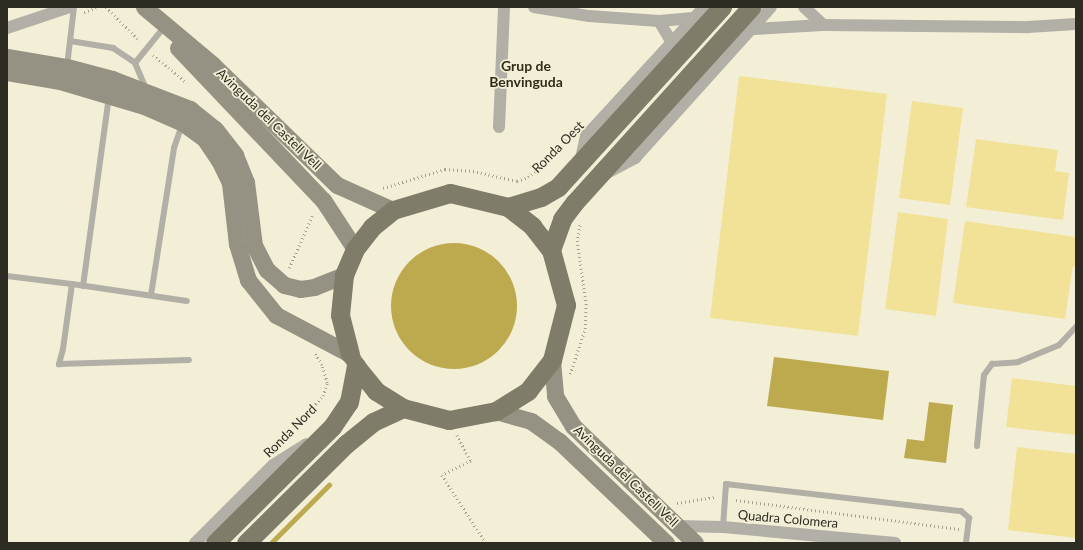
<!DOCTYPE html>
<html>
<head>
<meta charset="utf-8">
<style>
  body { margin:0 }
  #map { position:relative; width:1083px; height:550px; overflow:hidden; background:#f3efd7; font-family:Lato,sans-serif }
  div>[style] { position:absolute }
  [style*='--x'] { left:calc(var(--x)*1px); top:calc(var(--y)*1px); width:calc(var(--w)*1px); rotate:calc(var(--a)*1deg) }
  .green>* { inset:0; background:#f1e298 }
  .water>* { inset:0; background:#bdaa4f }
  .round { border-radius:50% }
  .stream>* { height:4.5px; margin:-2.25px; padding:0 2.25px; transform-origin:2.25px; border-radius:2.25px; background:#bdaa4f }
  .path>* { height:2.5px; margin-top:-1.25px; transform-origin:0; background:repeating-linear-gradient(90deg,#a4a18f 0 1px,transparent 0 4px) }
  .service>* { height:6px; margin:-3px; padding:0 3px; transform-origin:3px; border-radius:3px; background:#b2b0a6 }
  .minor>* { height:12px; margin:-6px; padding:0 6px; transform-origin:6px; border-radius:6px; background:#b2b0a6 }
  .secondary>* { height:17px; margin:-8.5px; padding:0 8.5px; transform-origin:8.5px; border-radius:8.5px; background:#959283 }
  .primary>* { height:19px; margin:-9.5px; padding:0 9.5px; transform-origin:9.5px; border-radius:9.5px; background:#807c6a }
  span { translate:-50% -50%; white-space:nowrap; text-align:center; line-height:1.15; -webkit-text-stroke:3.5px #f3efd7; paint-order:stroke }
  .street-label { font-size:13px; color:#2d2b22 }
  .neighbourhood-label { font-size:14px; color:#312d1a; font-weight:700 }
  .frame { position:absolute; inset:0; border:8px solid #2d2b22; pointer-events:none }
</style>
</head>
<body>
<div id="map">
  <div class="green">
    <div style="clip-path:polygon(739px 76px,887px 94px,858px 336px,710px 318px)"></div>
    <div style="clip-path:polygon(912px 101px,963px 108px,950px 205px,899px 198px)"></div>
    <div style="clip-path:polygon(976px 139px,1058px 150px,1055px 171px,1069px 173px,1063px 220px,966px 207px)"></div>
    <div style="clip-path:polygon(898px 212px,948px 219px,936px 316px,885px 309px)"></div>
    <div style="clip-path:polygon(965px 221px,1076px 237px,1076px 266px,1073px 266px,1065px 319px,953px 303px)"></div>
    <div style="clip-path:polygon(1012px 378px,1076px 386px,1076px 435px,1006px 427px)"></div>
    <div style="clip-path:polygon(1017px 447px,1076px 454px,1076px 538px,1008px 530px)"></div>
  </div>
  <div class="water">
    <div class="round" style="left:391px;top:243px;width:126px;height:126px"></div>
    <div style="clip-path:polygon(774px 357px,889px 371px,883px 420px,767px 406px)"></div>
    <div style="clip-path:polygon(929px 402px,953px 405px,946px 463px,904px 458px,907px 439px,924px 441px)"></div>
  </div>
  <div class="stream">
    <div style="--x:271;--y:543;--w:82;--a:-45"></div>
  </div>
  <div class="path">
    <div style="--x:106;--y:7;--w:48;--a:45"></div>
    <div style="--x:84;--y:12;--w:15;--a:-20"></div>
    <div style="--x:153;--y:55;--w:43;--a:39.3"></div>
    <div style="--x:383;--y:188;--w:65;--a:-17"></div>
    <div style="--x:445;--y:169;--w:28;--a:4"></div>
    <div style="--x:473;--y:171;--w:45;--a:12.8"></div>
    <div style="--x:517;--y:181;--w:12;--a:-20"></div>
    <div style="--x:528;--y:177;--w:13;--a:-39"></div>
    <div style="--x:538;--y:169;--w:49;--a:-45.8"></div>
    <div style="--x:289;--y:268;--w:59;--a:-66"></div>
    <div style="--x:570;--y:374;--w:47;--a:-71.6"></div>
    <div style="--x:585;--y:329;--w:24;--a:-88"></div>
    <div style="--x:586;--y:305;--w:64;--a:-98.1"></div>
    <div style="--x:577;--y:242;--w:18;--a:-81"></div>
    <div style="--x:457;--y:435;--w:30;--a:62"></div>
    <div style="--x:471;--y:461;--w:32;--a:154"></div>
    <div style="--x:442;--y:475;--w:81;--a:57.1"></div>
    <div style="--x:277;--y:445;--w:67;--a:-46.8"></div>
    <div style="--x:323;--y:396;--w:14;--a:-73"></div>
    <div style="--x:327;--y:383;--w:19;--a:-106"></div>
    <div style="--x:322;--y:365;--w:13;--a:-122"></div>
    <div style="--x:736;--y:500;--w:225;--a:7.4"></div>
    <div style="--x:677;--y:503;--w:38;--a:-9"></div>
  </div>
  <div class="service">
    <div style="--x:70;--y:41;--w:44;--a:9.2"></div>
    <div style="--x:113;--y:48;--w:27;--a:34"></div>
    <div style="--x:135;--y:63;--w:28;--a:67"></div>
    <div style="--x:135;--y:63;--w:41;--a:-50.9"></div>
    <div style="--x:67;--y:66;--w:59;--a:-83.2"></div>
    <div style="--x:7;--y:276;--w:65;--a:7"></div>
    <div style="--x:72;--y:284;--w:66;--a:97.9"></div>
    <div style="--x:63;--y:349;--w:16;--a:105"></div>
    <div style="--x:59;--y:364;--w:130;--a:-1.8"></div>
    <div style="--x:72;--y:284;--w:116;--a:8.4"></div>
    <div style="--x:83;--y:286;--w:191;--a:-82.2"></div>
    <div style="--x:151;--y:295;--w:149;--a:-81.1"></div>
    <div style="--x:174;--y:148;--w:24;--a:-71"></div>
    <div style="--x:977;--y:446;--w:71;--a:-84.4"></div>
    <div style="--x:984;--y:375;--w:14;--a:-54"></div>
    <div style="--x:992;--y:364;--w:26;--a:-4"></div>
    <div style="--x:1018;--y:362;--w:44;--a:-22.5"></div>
    <div style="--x:1059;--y:345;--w:25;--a:-47"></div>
    <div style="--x:723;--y:527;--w:43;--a:-86"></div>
    <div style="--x:726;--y:484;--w:237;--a:6.6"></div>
    <div style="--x:961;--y:511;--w:11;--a:41"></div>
    <div style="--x:969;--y:518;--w:25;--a:97"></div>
  </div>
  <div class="minor">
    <div style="--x:534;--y:7;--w:56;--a:9.3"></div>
    <div style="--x:589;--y:16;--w:70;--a:4.1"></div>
    <div style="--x:659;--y:21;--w:37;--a:-5"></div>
    <div style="--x:804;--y:7;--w:26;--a:43"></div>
    <div style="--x:659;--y:21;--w:26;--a:59"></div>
    <div style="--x:7;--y:28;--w:66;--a:-18.4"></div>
    <div style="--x:753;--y:29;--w:70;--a:-3.3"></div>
    <div style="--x:823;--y:25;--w:205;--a:0.6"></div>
    <div style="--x:1028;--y:27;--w:48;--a:-3.6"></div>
    <div style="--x:499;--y:127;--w:120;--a:-87.6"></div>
    <div style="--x:581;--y:159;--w:24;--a:-78"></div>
    <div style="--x:586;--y:136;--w:175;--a:-47.5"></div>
    <div style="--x:607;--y:173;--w:32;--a:-28"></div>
    <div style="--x:635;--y:158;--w:203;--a:-48"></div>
    <div style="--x:677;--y:526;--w:46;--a:1.2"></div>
    <div style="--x:723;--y:527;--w:173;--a:5.3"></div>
    <div style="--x:195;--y:543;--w:110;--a:-45"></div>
    <div style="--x:273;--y:465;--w:39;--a:-32"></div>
  </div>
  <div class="secondary">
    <div style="--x:144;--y:7;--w:90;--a:40"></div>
    <div style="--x:213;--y:65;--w:173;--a:44.1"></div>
    <div style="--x:337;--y:185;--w:61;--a:24.1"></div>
    <div style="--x:178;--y:48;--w:210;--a:46.4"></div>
    <div style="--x:323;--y:200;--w:59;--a:56.9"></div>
    <div style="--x:7;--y:57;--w:61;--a:9.5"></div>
    <div style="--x:67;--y:67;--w:47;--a:14.9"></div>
    <div style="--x:112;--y:79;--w:84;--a:21"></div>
    <div style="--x:190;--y:109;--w:32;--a:39"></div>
    <div style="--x:215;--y:129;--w:33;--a:52"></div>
    <div style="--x:235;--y:155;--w:29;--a:68"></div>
    <div style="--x:246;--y:182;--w:64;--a:82.8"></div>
    <div style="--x:254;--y:245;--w:28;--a:63"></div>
    <div style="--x:267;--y:270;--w:23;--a:41"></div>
    <div style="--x:284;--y:285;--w:16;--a:14"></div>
    <div style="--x:300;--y:289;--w:14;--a:-8"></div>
    <div style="--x:314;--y:287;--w:32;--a:-22"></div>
    <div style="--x:7;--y:72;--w:54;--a:9.6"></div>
    <div style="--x:60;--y:81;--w:88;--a:16.6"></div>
    <div style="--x:144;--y:106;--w:43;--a:23.6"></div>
    <div style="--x:183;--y:123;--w:26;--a:36"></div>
    <div style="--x:204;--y:138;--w:27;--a:56"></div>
    <div style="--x:219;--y:160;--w:25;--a:64"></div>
    <div style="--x:230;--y:183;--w:61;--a:83.5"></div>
    <div style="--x:237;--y:244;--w:38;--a:73"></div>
    <div style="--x:248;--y:280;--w:45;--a:51.3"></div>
    <div style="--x:276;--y:315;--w:84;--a:27.8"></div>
    <div style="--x:350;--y:354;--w:10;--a:61"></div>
    <div style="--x:552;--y:360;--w:36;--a:85"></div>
    <div style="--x:555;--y:396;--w:35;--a:59"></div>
    <div style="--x:573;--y:426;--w:169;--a:43.8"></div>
    <div style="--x:496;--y:411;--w:36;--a:16"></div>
    <div style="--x:531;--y:421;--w:34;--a:36"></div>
    <div style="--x:559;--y:441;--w:148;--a:43.6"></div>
  </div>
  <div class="primary">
    <div style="--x:508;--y:207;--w:34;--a:-17"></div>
    <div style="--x:541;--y:197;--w:20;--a:-30"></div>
    <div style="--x:558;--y:187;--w:244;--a:-47.7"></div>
    <div style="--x:551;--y:250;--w:33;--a:-70"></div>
    <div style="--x:562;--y:219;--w:21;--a:-53"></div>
    <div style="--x:575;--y:202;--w:263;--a:-47.9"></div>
    <div style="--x:350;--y:354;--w:40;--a:-104.4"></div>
    <div style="--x:340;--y:315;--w:40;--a:-84.3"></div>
    <div style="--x:344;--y:275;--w:28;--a:-67"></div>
    <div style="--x:355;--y:249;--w:28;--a:-52"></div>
    <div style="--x:372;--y:227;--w:27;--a:-39"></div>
    <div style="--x:393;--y:210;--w:59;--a:-16.6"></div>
    <div style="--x:450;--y:193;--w:60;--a:13.6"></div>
    <div style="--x:508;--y:207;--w:31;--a:38"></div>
    <div style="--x:532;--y:226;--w:31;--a:52"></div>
    <div style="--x:551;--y:250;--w:57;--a:74.7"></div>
    <div style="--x:566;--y:305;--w:57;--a:104.3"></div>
    <div style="--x:552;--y:360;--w:39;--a:128"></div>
    <div style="--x:528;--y:391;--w:38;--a:148"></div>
    <div style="--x:496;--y:411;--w:48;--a:169.2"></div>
    <div style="--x:449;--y:420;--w:48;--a:-165.4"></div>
    <div style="--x:403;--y:408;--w:32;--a:-148"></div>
    <div style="--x:376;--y:391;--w:32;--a:-129"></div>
    <div style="--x:215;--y:543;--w:165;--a:-44.8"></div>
    <div style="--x:332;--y:427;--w:30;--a:-56"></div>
    <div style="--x:349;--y:402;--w:37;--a:-79"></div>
    <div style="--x:246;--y:543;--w:141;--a:-44.7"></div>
    <div style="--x:346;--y:444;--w:35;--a:-39"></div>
    <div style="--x:373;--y:422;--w:33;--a:-25"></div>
  </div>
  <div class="street-label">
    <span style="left:269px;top:119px;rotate:44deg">Avinguda del Castell Vell</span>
    <span style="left:558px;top:147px;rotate:-45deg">Ronda Oest</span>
    <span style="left:290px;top:431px;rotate:-45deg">Ronda Nord</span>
    <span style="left:626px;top:476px;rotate:44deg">Avinguda del Castell Vell</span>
    <span style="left:788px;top:519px;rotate:5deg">Quadra Colomera</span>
  </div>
  <div class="neighbourhood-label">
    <span style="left:526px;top:74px">Grup de<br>Benvinguda</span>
  </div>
  <div class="frame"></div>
</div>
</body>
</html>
